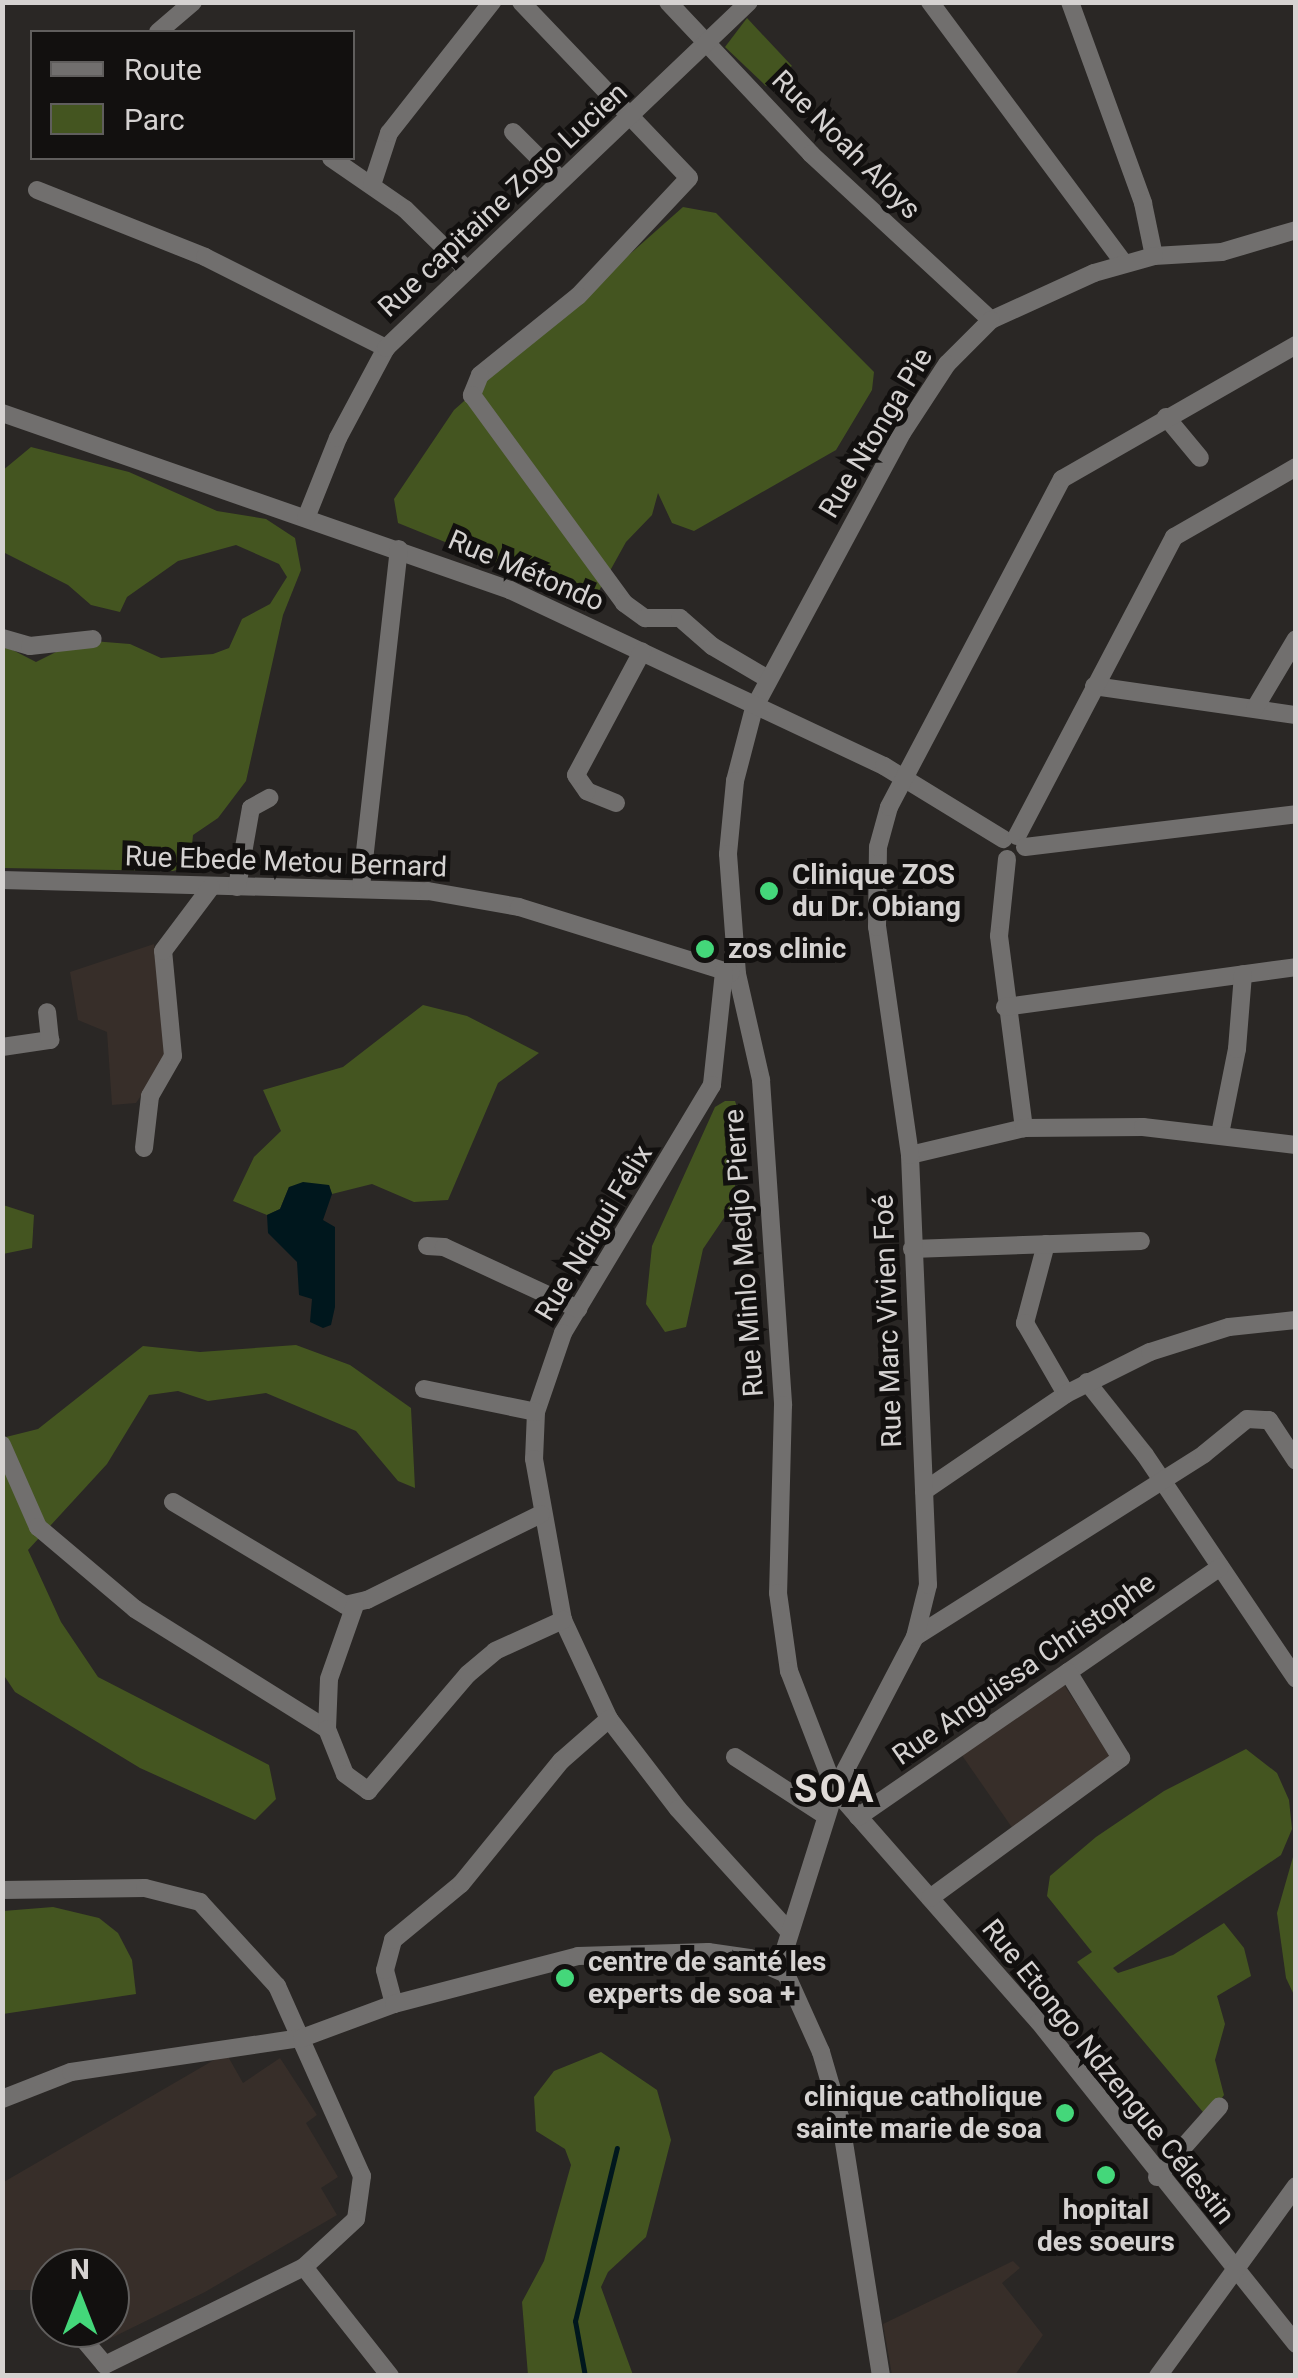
<!DOCTYPE html>
<html>
<head>
<meta charset="utf-8">
<style>
  body { margin:0 }
  #map { position:relative; width:1298px; height:2378px; overflow:hidden; background:#2a2725; font-family:Roboto,sans-serif }
  div>[style] { position:absolute }
  [style*='--x'] { left:calc(var(--x)*1px); top:calc(var(--y)*1px); width:calc(var(--w)*1px); rotate:calc(var(--a)*1deg) }
  .built>* { inset:0; background:#372e29 }
  .green>* { inset:0; background:#445520 }
  .water>* { inset:0; background:#00171d }
  .stream>* { height:5px; margin:-2.5px; padding:0 2.5px; transform-origin:2.5px; border-radius:2.5px; background:#00171d }
  .minor>* { height:18px; margin:-9px; padding:0 9px; transform-origin:9px; border-radius:9px; background:#716f6e }
  .dots>* { width:28px; height:28px; translate:-50% -50%; box-sizing:border-box; border:5px solid #12100f; border-radius:50% }
  span { translate:-50% -50%; white-space:nowrap; text-align:center; line-height:1.15; -webkit-text-stroke:10px #12100f; paint-order:stroke }
  .street-label { font-size:28px; color:#d5d2d1 }
  .poi-label { font-size:28px; color:#d5d2d1; font-weight:700 }
  .left { translate:0 -50%; text-align:left }
  .right { translate:-100% -50%; text-align:right }
  .district-label { font-size:38px; color:#dfdad7; font-weight:700; letter-spacing:2.5px }
  .frame { position:absolute; inset:0; border:5px solid #d5d2d1; pointer-events:none }
  .legend { position:absolute; left:30px; top:30px; width:325px; height:130px; box-sizing:border-box; background:#12100f; border:2px solid #605e5d; margin:0; padding:12px 18px; list-style:none; font-size:30px; color:#d5d2d1 }
  .legend li { display:flex; align-items:center; gap:20px; height:50px }
  .legend b { width:50px; border:2px solid #605e5d }
  .north { position:absolute; left:30px; top:2248px; width:100px; height:100px; box-sizing:border-box; background:#12100f; border:2px solid #605e5d; border-radius:50%; rotate:0deg; font-size:28px; font-weight:700; line-height:40px; text-align:center; color:#d5d2d1 }
  .north::after { content:''; display:block; margin:auto; width:35px; height:45px; background:#44d77a; clip-path:polygon(50% 0,100% 100%,50% 72%,0 100%) }
</style>
</head>
<body>
<div id="map">
  <div class="built">
    <div style="clip-path:polygon(154px 944px,170px 1054px,136px 1103px,112px 1105px,107px 1032px,78px 1020px,70px 972px)"></div>
    <div style="clip-path:polygon(1062px 1682px,1111px 1756px,1013px 1829px,961px 1754px)"></div>
    <div style="clip-path:polygon(226px 2053px,243px 2083px,280px 2058px,317px 2115px,306px 2123px,338px 2177px,321px 2188px,337px 2215px,205px 2292px,101px 2343px,91px 2328px,110px 2328px,110px 2268px,50px 2268px,50px 2290px,3px 2290px,2px 2183px)"></div>
    <div style="clip-path:polygon(1013px 2261px,1020px 2268px,1002px 2283px,1043px 2335px,1015px 2375px,892px 2375px,883px 2324px)"></div>
  </div>
  <div class="green">
    <div style="clip-path:polygon(747px 18px,792px 66px,766px 86px,725px 47px)"></div>
    <div style="clip-path:polygon(683px 207px,716px 213px,874px 372px,872px 390px,836px 450px,694px 531px,672px 523px,658px 493px,652px 515px,626px 542px,596px 596px,585px 601px,561px 598px,517px 571px,398px 523px,394px 499px,454px 410px)"></div>
    <div style="clip-path:polygon(31px 447px,129px 472px,217px 511px,266px 519px,295px 538px,301px 570px,283px 615px,246px 781px,218px 818px,193px 835px,190px 866px,173px 871px,3px 868px,3px 645px,36px 662px,80px 640px,130px 644px,161px 658px,213px 654px,229px 648px,242px 619px,270px 604px,287px 577px,279px 564px,236px 545px,178px 561px,127px 597px,120px 612px,91px 605px,68px 585px,3px 552px,2px 471px)"></div>
    <div style="clip-path:polygon(423px 1005px,467px 1016px,539px 1053px,498px 1083px,448px 1200px,414px 1202px,372px 1184px,332px 1194px,329px 1185px,289px 1187px,280px 1209px,267px 1215px,233px 1201px,254px 1157px,281px 1131px,263px 1090px,343px 1067px)"></div>
    <div style="clip-path:polygon(725px 1101px,735px 1101px,739px 1113px,734px 1203px,703px 1249px,686px 1327px,665px 1332px,646px 1304px,652px 1246px,715px 1107px)"></div>
    <div style="clip-path:polygon(3px 1205px,34px 1215px,32px 1248px,3px 1254px)"></div>
    <div style="clip-path:polygon(296px 1345px,350px 1365px,411px 1408px,415px 1488px,398px 1481px,356px 1431px,266px 1393px,208px 1401px,178px 1391px,149px 1395px,107px 1464px,28px 1550px,61px 1622px,98px 1677px,269px 1765px,276px 1799px,255px 1820px,140px 1768px,15px 1692px,3px 1674px,2px 1438px,38px 1429px,143px 1346px,200px 1352px)"></div>
    <div style="clip-path:polygon(1246px 1749px,1277px 1773px,1289px 1800px,1292px 1829px,1281px 1855px,1113px 1968px,1118px 1973px,1173px 1955px,1224px 1923px,1244px 1948px,1251px 1976px,1217px 1996px,1225px 2024px,1215px 2060px,1224px 2095px,1208px 2118px,1077px 1962px,1092px 1952px,1047px 1896px,1050px 1876px,1096px 1837px,1164px 1791px)"></div>
    <div style="clip-path:polygon(1295px 1850px,1295px 1997px,1286px 1978px,1277px 1913px)"></div>
    <div style="clip-path:polygon(53px 1907px,99px 1918px,118px 1933px,132px 1960px,136px 1994px,3px 2014px,3px 1911px)"></div>
    <div style="clip-path:polygon(601px 2052px,657px 2090px,671px 2140px,646px 2237px,608px 2272px,601px 2287px,633px 2375px,528px 2375px,522px 2302px,544px 2261px,571px 2165px,565px 2149px,536px 2131px,534px 2097px,554px 2071px)"></div>
  </div>
  <div class="water">
    <div style="clip-path:polygon(303px 1182px,329px 1185px,332px 1194px,323px 1220px,335px 1227px,335px 1307px,331px 1325px,323px 1328px,310px 1322px,312px 1299px,299px 1295px,297px 1262px,268px 1233px,267px 1215px,280px 1209px,289px 1187px)"></div>
  </div>
  <div class="stream">
    <div style="--x:585;--y:2376;--w:56;--a:-100.3"></div>
    <div style="--x:575;--y:2321;--w:178;--a:-76.4"></div>
  </div>
  <div class="minor">
    <div style="--x:521;--y:2;--w:243;--a:46.3"></div>
    <div style="--x:689;--y:178;--w:162;--a:133.2"></div>
    <div style="--x:578;--y:296;--w:126;--a:141.1"></div>
    <div style="--x:480;--y:375;--w:22;--a:112"></div>
    <div style="--x:472;--y:395;--w:258;--a:53.8"></div>
    <div style="--x:624;--y:603;--w:26;--a:36"></div>
    <div style="--x:645;--y:618;--w:35;--a:0"></div>
    <div style="--x:680;--y:618;--w:43;--a:41.2"></div>
    <div style="--x:712;--y:646;--w:65;--a:30.5"></div>
    <div style="--x:668;--y:2;--w:209;--a:46.7"></div>
    <div style="--x:811;--y:154;--w:245;--a:42.7"></div>
    <div style="--x:930;--y:2;--w:325;--a:53.4"></div>
    <div style="--x:1070;--y:2;--w:214;--a:70"></div>
    <div style="--x:1143;--y:203;--w:54;--a:78.3"></div>
    <div style="--x:158;--y:32;--w:46;--a:-40.6"></div>
    <div style="--x:513;--y:132;--w:66;--a:45"></div>
    <div style="--x:331;--y:158;--w:90;--a:34.6"></div>
    <div style="--x:405;--y:209;--w:83;--a:44.5"></div>
    <div style="--x:372;--y:185;--w:55;--a:-71.9"></div>
    <div style="--x:389;--y:133;--w:167;--a:-51.8"></div>
    <div style="--x:37;--y:190;--w:181;--a:21.7"></div>
    <div style="--x:205;--y:257;--w:203;--a:26.7"></div>
    <div style="--x:1296;--y:230;--w:77;--a:163.4"></div>
    <div style="--x:1222;--y:252;--w:68;--a:176.6"></div>
    <div style="--x:1154;--y:256;--w:62;--a:164.2"></div>
    <div style="--x:1094;--y:273;--w:113;--a:155.5"></div>
    <div style="--x:991;--y:320;--w:62;--a:135"></div>
    <div style="--x:947;--y:364;--w:82;--a:123.1"></div>
    <div style="--x:902;--y:433;--w:312;--a:118.3"></div>
    <div style="--x:754;--y:708;--w:75;--a:104.6"></div>
    <div style="--x:735;--y:781;--w:73;--a:95.5"></div>
    <div style="--x:728;--y:854;--w:120;--a:85.7"></div>
    <div style="--x:737;--y:974;--w:109;--a:77.2"></div>
    <div style="--x:761;--y:1080;--w:326;--a:86.1"></div>
    <div style="--x:783;--y:1405;--w:188;--a:91.5"></div>
    <div style="--x:778;--y:1593;--w:79;--a:82"></div>
    <div style="--x:789;--y:1671;--w:128;--a:68.9"></div>
    <div style="--x:835;--y:1790;--w:309;--a:48.7"></div>
    <div style="--x:1039;--y:2022;--w:412;--a:51.4"></div>
    <div style="--x:2;--y:413;--w:538;--a:19.21"></div>
    <div style="--x:510;--y:590;--w:413;--a:25.2"></div>
    <div style="--x:884;--y:766;--w:140;--a:31.5"></div>
    <div style="--x:1166;--y:417;--w:53;--a:50.3"></div>
    <div style="--x:306;--y:518;--w:86;--a:-68.2"></div>
    <div style="--x:338;--y:438;--w:102;--a:-61.9"></div>
    <div style="--x:386;--y:348;--w:501;--a:-43.63"></div>
    <div style="--x:2;--y:638;--w:29;--a:16"></div>
    <div style="--x:30;--y:646;--w:63;--a:-6.3"></div>
    <div style="--x:1094;--y:686;--w:204;--a:8.2"></div>
    <div style="--x:1255;--y:708;--w:80;--a:-59.3"></div>
    <div style="--x:616;--y:803;--w:31;--a:-158"></div>
    <div style="--x:587;--y:791;--w:19;--a:-125"></div>
    <div style="--x:576;--y:775;--w:140;--a:-61.8"></div>
    <div style="--x:1017;--y:836;--w:338;--a:-62.3"></div>
    <div style="--x:1174;--y:537;--w:141;--a:-29.8"></div>
    <div style="--x:1025;--y:847;--w:273;--a:-6.9"></div>
    <div style="--x:1007;--y:859;--w:77;--a:95.9"></div>
    <div style="--x:999;--y:936;--w:194;--a:82.6"></div>
    <div style="--x:2;--y:880;--w:426;--a:1.5"></div>
    <div style="--x:428;--y:891;--w:92;--a:10"></div>
    <div style="--x:519;--y:907;--w:222;--a:17.3"></div>
    <div style="--x:237;--y:887;--w:80;--a:-80"></div>
    <div style="--x:251;--y:808;--w:21;--a:-29"></div>
    <div style="--x:361;--y:887;--w:340;--a:-83.6"></div>
    <div style="--x:724;--y:972;--w:114;--a:96.1"></div>
    <div style="--x:712;--y:1085;--w:289;--a:121"></div>
    <div style="--x:563;--y:1333;--w:83;--a:108.9"></div>
    <div style="--x:536;--y:1412;--w:47;--a:92.4"></div>
    <div style="--x:534;--y:1459;--w:164;--a:79.8"></div>
    <div style="--x:563;--y:1620;--w:109;--a:65.1"></div>
    <div style="--x:609;--y:1719;--w:113;--a:52.5"></div>
    <div style="--x:678;--y:1809;--w:162;--a:47.8"></div>
    <div style="--x:1005;--y:1007;--w:294;--a:-7.8"></div>
    <div style="--x:2;--y:1047;--w:49;--a:-8.3"></div>
    <div style="--x:50;--y:1040;--w:28;--a:-96"></div>
    <div style="--x:1220;--y:1134;--w:87;--a:-78.7"></div>
    <div style="--x:1237;--y:1049;--w:75;--a:-85.4"></div>
    <div style="--x:144;--y:1148;--w:52;--a:-83.4"></div>
    <div style="--x:150;--y:1096;--w:46;--a:-60.1"></div>
    <div style="--x:173;--y:1056;--w:105;--a:-95.4"></div>
    <div style="--x:163;--y:951;--w:80;--a:-53.1"></div>
    <div style="--x:910;--y:1155;--w:117;--a:-13.3"></div>
    <div style="--x:1024;--y:1128;--w:119;--a:-0.5"></div>
    <div style="--x:1143;--y:1127;--w:154;--a:6.7"></div>
    <div style="--x:1046;--y:1244;--w:82;--a:104.9"></div>
    <div style="--x:1025;--y:1323;--w:82;--a:60"></div>
    <div style="--x:427;--y:1246;--w:17;--a:3"></div>
    <div style="--x:444;--y:1247;--w:148;--a:24.8"></div>
    <div style="--x:912;--y:1249;--w:229;--a:-2"></div>
    <div style="--x:1087;--y:1382;--w:93;--a:51.5"></div>
    <div style="--x:1145;--y:1455;--w:270;--a:56"></div>
    <div style="--x:424;--y:1389;--w:114;--a:11.6"></div>
    <div style="--x:2;--y:1445;--w:90;--a:66.3"></div>
    <div style="--x:38;--y:1527;--w:127;--a:40.2"></div>
    <div style="--x:135;--y:1609;--w:226;--a:32"></div>
    <div style="--x:924;--y:1491;--w:172;--a:-34.3"></div>
    <div style="--x:1066;--y:1394;--w:94;--a:-26.6"></div>
    <div style="--x:1150;--y:1352;--w:83;--a:-17.6"></div>
    <div style="--x:1229;--y:1327;--w:67;--a:-6"></div>
    <div style="--x:173;--y:1502;--w:200;--a:30.9"></div>
    <div style="--x:345;--y:1605;--w:23;--a:-13"></div>
    <div style="--x:367;--y:1600;--w:194;--a:-26.3"></div>
    <div style="--x:355;--y:1605;--w:78;--a:109.4"></div>
    <div style="--x:329;--y:1679;--w:50;--a:92.3"></div>
    <div style="--x:327;--y:1729;--w:48;--a:68.2"></div>
    <div style="--x:345;--y:1774;--w:29;--a:36"></div>
    <div style="--x:368;--y:1791;--w:154;--a:-49.5"></div>
    <div style="--x:468;--y:1674;--w:35;--a:-40"></div>
    <div style="--x:495;--y:1651;--w:75;--a:-24.5"></div>
    <div style="--x:915;--y:1637;--w:342;--a:-32.3"></div>
    <div style="--x:1204;--y:1454;--w:55;--a:-39.1"></div>
    <div style="--x:1247;--y:1419;--w:22;--a:3"></div>
    <div style="--x:1269;--y:1420;--w:49;--a:56.6"></div>
    <div style="--x:735;--y:1757;--w:108;--a:33"></div>
    <div style="--x:858;--y:1817;--w:440;--a:-34.6"></div>
    <div style="--x:2;--y:1890;--w:143;--a:-0.8"></div>
    <div style="--x:145;--y:1888;--w:57;--a:14.3"></div>
    <div style="--x:200;--y:1902;--w:114;--a:47.5"></div>
    <div style="--x:277;--y:1986;--w:208;--a:65.9"></div>
    <div style="--x:362;--y:2176;--w:43;--a:97.9"></div>
    <div style="--x:356;--y:2219;--w:71;--a:137.3"></div>
    <div style="--x:304;--y:2267;--w:222;--a:153.8"></div>
    <div style="--x:930;--y:1898;--w:237;--a:-36.2"></div>
    <div style="--x:1121;--y:1758;--w:101;--a:-121.6"></div>
    <div style="--x:394;--y:2004;--w:35;--a:-105"></div>
    <div style="--x:385;--y:1970;--w:31;--a:-75"></div>
    <div style="--x:393;--y:1940;--w:88;--a:-39.5"></div>
    <div style="--x:461;--y:1884;--w:159;--a:-50.9"></div>
    <div style="--x:561;--y:1761;--w:64;--a:-41.2"></div>
    <div style="--x:2;--y:2099;--w:74;--a:-21.4"></div>
    <div style="--x:71;--y:2072;--w:233;--a:-8.4"></div>
    <div style="--x:302;--y:2038;--w:98;--a:-20.3"></div>
    <div style="--x:394;--y:2004;--w:190;--a:-14.6"></div>
    <div style="--x:578;--y:1956;--w:130;--a:-1.8"></div>
    <div style="--x:708;--y:1952;--w:42;--a:8.1"></div>
    <div style="--x:750;--y:1958;--w:39;--a:24"></div>
    <div style="--x:1157;--y:2177;--w:94;--a:-48.5"></div>
    <div style="--x:304;--y:2267;--w:139;--a:51.7"></div>
    <div style="--x:74;--y:2328;--w:48;--a:50"></div>
    <div style="--x:881;--y:2376;--w:262;--a:-99"></div>
    <div style="--x:840;--y:2117;--w:68;--a:-106.3"></div>
    <div style="--x:821;--y:2052;--w:85;--a:-114.2"></div>
    <div style="--x:786;--y:1974;--w:25;--a:-92"></div>
    <div style="--x:785;--y:1949;--w:167;--a:-72.5"></div>
    <div style="--x:835;--y:1790;--w:173;--a:-62.4"></div>
    <div style="--x:915;--y:1637;--w:54;--a:-76"></div>
    <div style="--x:928;--y:1585;--w:430;--a:-92.4"></div>
    <div style="--x:910;--y:1155;--w:230;--a:-98.2"></div>
    <div style="--x:877;--y:927;--w:80;--a:-89.3"></div>
    <div style="--x:878;--y:847;--w:41;--a:-74.6"></div>
    <div style="--x:889;--y:807;--w:371;--a:-62.2"></div>
    <div style="--x:1062;--y:479;--w:270;--a:-29.8"></div>
    <div style="--x:1158;--y:2376;--w:235;--a:-54"></div>
  </div>
  <div class="dots">
    <div style="left:769px;top:891px;background:#44d77a"></div>
    <div style="left:705px;top:949px;background:#44d77a"></div>
    <div style="left:565px;top:1978px;background:#44d77a"></div>
    <div style="left:1065px;top:2113px;background:#44d77a"></div>
    <div style="left:1106px;top:2175px;background:#44d77a"></div>
  </div>
  <div class="street-label">
    <span style="left:846px;top:145px;rotate:45deg">Rue Noah Aloys</span>
    <span style="left:503px;top:200px;rotate:-43deg">Rue capitaine Zogo Lucien</span>
    <span style="left:876px;top:433px;rotate:-59deg">Rue Ntonga Pie</span>
    <span style="left:526px;top:571px;rotate:23deg">Rue Métondo</span>
    <span style="left:286px;top:862px;rotate:2deg">Rue Ebede Metou Bernard</span>
    <span style="left:594px;top:1233px;rotate:-59deg">Rue Ndigui Félix</span>
    <span style="left:744px;top:1253px;rotate:-94deg">Rue Minlo Medjo Pierre</span>
    <span style="left:888px;top:1321px;rotate:-92deg">Rue Marc Vivien Foé</span>
    <span style="left:1024px;top:1669px;rotate:-35deg">Rue Anguissa Christophe</span>
    <span style="left:1108px;top:2072px;rotate:51deg">Rue Etongo Ndzengue Célestin</span>
  </div>
  <div class="poi-label">
    <span class="left" style="left:792px;top:891px">Clinique ZOS<br>du Dr. Obiang</span>
    <span class="left" style="left:728px;top:949px">zos clinic</span>
    <span class="left" style="left:588px;top:1978px">centre de santé les<br>experts de soa +</span>
    <span class="right" style="left:1042px;top:2113px">clinique catholique<br>sainte marie de soa</span>
    <span style="left:1106px;top:2226px">hopital<br>des soeurs</span>
  </div>
  <div class="district-label">
    <span style="left:835px;top:1790px">SOA</span>
  </div>
  <div class="frame"></div>
  <ul class="legend">
  <li><b style="height:12px;background:#716f6e"></b>Route</li>
  <li><b style="height:28px;background:#445520"></b>Parc</li>
  </ul>
  <div class="north">N</div>
</div>
</body>
</html>
